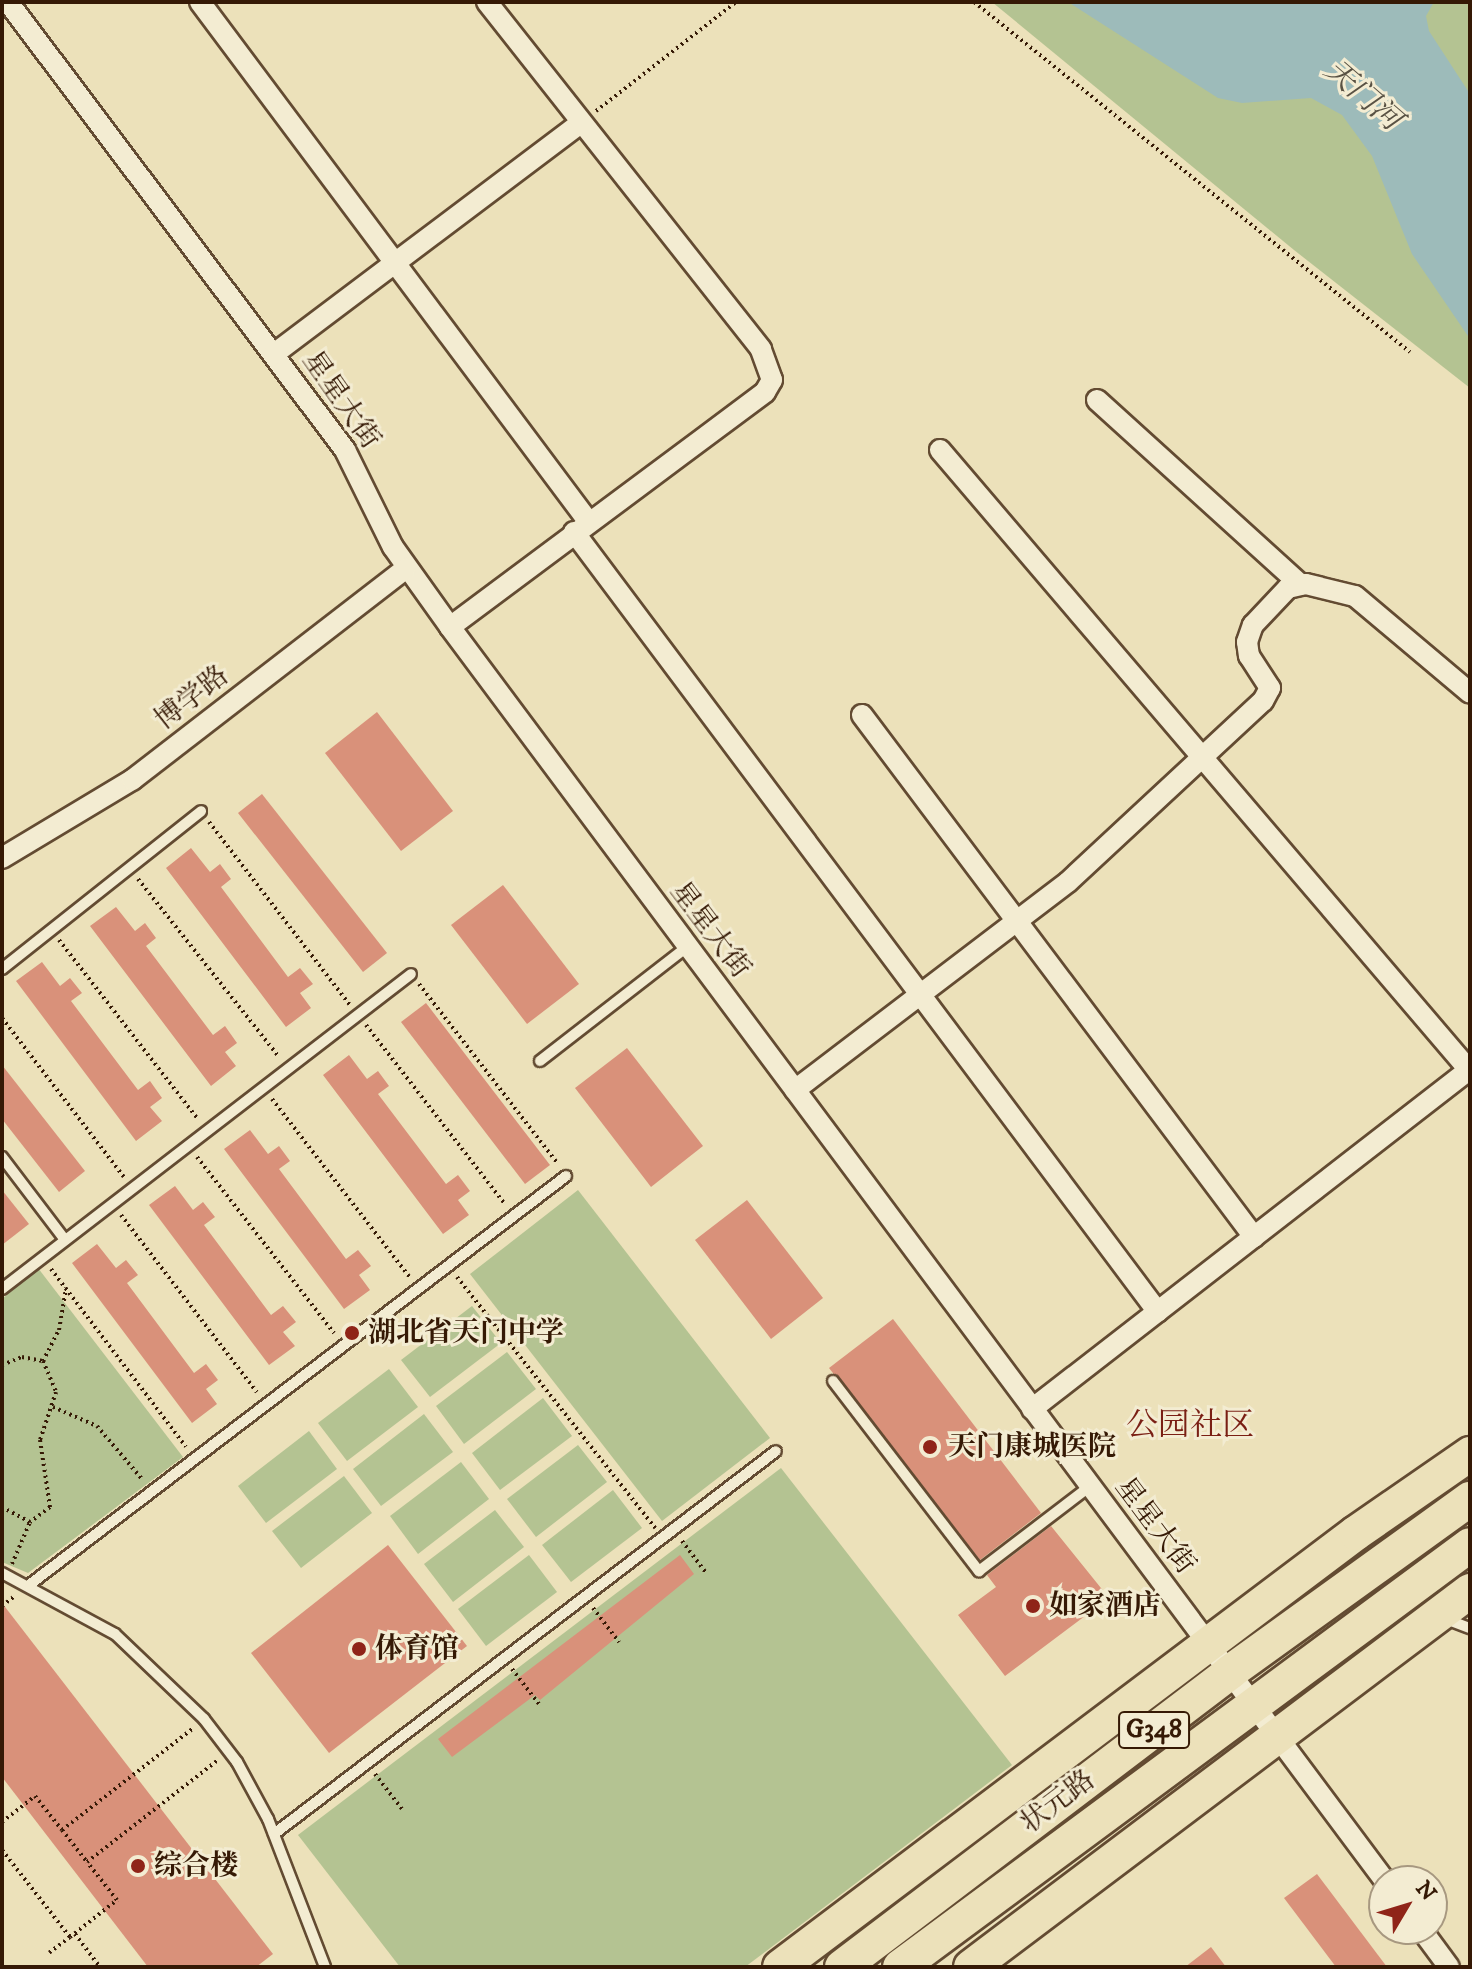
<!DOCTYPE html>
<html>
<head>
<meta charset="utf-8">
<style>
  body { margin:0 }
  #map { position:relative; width:1472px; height:1969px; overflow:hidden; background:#ece1ba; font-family:"IM FELL DW Pica","Noto Serif SC",serif }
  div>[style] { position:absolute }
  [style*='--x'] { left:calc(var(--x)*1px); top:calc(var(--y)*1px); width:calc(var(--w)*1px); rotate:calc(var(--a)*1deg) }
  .green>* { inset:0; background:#b4c392 }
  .water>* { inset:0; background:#9dbbba }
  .building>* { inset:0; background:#d9917a }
  .path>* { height:4px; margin-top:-2px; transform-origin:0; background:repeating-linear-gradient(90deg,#351905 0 2px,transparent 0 6px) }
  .roads { filter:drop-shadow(2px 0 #634b32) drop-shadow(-2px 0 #634b32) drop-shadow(0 2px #634b32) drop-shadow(0 -2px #634b32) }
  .lane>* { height:10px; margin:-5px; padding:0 5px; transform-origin:5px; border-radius:5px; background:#f3ecd2 }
  .street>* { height:20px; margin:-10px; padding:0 10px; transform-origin:10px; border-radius:10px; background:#f3ecd2 }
  .highway>* { height:34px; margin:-17px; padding:0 17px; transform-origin:17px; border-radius:17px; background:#ece1ba }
  .dots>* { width:22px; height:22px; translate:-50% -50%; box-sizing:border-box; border:4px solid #f3ecd2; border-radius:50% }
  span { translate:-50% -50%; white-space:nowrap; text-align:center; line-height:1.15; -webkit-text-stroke:6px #f3ecd2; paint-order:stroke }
  .shield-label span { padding:2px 6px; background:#f3ecd2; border:2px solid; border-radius:6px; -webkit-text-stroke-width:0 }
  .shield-label { font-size:26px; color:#351905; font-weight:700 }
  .street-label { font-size:28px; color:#351905 }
  .poi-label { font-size:28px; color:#351905; font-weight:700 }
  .left { translate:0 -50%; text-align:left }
  .water-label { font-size:30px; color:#595244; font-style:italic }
  .quarter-label { font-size:32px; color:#7a1f14 }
  .frame { position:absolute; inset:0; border:4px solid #351905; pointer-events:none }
  .north { position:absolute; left:1368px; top:1865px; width:80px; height:80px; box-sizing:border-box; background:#f3ecd2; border:2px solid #a79880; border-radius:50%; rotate:52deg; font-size:22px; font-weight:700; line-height:32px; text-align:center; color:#351905 }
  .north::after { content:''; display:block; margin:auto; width:28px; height:36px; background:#8f2418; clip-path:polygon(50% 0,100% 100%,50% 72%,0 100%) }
</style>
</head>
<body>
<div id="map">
  <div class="green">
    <div style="clip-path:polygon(992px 2px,1470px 2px,1470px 388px,1294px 250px)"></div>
    <div style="clip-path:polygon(578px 1190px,770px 1438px,662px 1521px,470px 1274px)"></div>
    <div style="clip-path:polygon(38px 1268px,183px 1457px,28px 1573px,2px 1562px,2px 1299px)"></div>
    <div style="clip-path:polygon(472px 1306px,501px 1343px,430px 1397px,401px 1360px)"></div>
    <div style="clip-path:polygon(507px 1352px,536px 1389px,464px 1444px,436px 1406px)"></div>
    <div style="clip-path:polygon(389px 1369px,418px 1407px,347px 1461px,318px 1423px)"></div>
    <div style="clip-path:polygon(543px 1398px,572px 1436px,500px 1490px,472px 1453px)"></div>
    <div style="clip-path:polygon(424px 1414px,453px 1452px,381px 1506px,353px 1469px)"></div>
    <div style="clip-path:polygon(309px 1431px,337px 1469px,266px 1523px,238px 1486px)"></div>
    <div style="clip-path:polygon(578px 1445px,607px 1482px,536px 1537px,507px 1499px)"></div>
    <div style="clip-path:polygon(461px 1462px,489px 1499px,418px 1554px,390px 1516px)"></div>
    <div style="clip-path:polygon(781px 1468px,1012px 1765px,745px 1967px,400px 1967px,298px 1835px)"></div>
    <div style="clip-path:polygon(344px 1476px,372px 1513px,301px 1568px,272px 1531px)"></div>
    <div style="clip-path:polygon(613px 1490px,642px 1528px,571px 1582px,542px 1545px)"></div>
    <div style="clip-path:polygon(495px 1510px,524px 1547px,453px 1602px,424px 1564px)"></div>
    <div style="clip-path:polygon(529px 1555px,557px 1592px,486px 1646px,458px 1609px)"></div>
  </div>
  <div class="water">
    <div style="clip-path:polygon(1068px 2px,1434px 2px,1426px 16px,1429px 31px,1470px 94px,1470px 339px,1412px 254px,1372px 156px,1342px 115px,1311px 98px,1242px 103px,1218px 98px)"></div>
  </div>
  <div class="building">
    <div style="clip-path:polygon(377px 712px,453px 811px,401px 851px,325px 753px)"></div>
    <div style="clip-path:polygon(262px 794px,387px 953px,363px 972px,238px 813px)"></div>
    <div style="clip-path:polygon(191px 848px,210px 872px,220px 864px,231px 879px,221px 887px,288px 977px,300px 968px,313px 984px,300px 993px,311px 1008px,286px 1027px,166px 868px)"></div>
    <div style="clip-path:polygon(503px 885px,579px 984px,527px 1024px,451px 925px)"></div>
    <div style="clip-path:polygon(116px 907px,135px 931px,145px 923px,156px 938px,146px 946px,213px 1035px,225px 1026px,237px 1043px,225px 1052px,236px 1066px,211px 1086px,90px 926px)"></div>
    <div style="clip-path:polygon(42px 962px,60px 986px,70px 978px,82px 993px,71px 1001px,138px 1090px,150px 1081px,162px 1098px,150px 1107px,162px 1121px,136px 1141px,16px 981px)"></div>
    <div style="clip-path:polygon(426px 1003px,550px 1165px,525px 1184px,401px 1022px)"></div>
    <div style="clip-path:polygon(627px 1048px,703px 1146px,651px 1187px,575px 1088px)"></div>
    <div style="clip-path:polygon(349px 1055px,367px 1079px,378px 1071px,389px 1086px,378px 1094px,446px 1184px,458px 1175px,470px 1191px,458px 1200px,469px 1215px,443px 1234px,323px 1075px)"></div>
    <div style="clip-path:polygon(2px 1065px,85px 1171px,59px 1192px,2px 1119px)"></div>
    <div style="clip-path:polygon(250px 1130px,268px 1154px,279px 1146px,290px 1161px,279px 1169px,346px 1259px,358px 1250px,371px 1266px,359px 1275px,370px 1290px,344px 1309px,224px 1149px)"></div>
    <div style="clip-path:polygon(175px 1186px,193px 1210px,203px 1202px,215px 1217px,204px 1225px,271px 1315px,283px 1306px,296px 1322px,283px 1332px,295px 1346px,269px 1365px,149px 1205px)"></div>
    <div style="clip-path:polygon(2px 1190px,29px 1224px,2px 1245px)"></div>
    <div style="clip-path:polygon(747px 1200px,823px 1298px,771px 1339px,695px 1240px)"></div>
    <div style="clip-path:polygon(97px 1244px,116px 1268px,126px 1260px,138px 1275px,127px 1283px,194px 1373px,206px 1364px,218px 1380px,206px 1389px,217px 1404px,192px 1423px,72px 1263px)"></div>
    <div style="clip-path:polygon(893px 1319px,1041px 1513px,980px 1560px,829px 1368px)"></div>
    <div style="clip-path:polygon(1051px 1526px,1109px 1598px,1005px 1676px,958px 1615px,996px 1587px,987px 1575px)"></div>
    <div style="clip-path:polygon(388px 1545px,467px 1646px,329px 1753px,251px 1653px)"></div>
    <div style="clip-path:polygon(680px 1555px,694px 1574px,540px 1700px,535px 1695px,452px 1757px,438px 1739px)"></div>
    <div style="clip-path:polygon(2px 1603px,273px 1954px,256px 1967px,148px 1967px,2px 1777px)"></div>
    <div style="clip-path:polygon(1317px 1874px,1387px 1967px,1336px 1967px,1284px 1898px)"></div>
    <div style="clip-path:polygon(1211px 1947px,1226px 1967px,1185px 1967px)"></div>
  </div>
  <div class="path">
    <div style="--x:974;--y:2;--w:559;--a:38.76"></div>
    <div style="--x:596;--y:111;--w:177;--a:-37.9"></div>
    <div style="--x:209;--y:822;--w:231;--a:52.4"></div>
    <div style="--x:138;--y:879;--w:227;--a:51.6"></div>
    <div style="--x:59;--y:940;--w:227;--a:52.2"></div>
    <div style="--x:419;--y:984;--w:227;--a:52.3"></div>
    <div style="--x:2;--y:1018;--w:200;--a:52.5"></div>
    <div style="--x:366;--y:1025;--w:227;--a:52.2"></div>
    <div style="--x:272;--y:1099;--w:227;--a:52.3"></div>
    <div style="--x:197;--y:1157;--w:223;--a:52.1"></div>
    <div style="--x:121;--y:1215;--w:223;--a:52.5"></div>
    <div style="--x:51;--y:1269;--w:223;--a:52.8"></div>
    <div style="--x:457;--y:1277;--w:320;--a:51.7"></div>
    <div style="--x:43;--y:1361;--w:35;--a:-63"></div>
    <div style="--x:59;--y:1330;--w:43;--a:-80.5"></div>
    <div style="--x:2;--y:1365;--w:22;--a:-22"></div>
    <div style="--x:22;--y:1357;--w:21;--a:11"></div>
    <div style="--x:43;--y:1361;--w:34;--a:67"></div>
    <div style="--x:56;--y:1392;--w:51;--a:108.4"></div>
    <div style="--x:40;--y:1440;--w:68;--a:81.5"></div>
    <div style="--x:50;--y:1507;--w:25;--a:143"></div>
    <div style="--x:30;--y:1522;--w:32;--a:-152"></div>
    <div style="--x:53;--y:1407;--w:48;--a:23.4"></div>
    <div style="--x:97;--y:1426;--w:70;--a:49.7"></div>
    <div style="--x:682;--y:1541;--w:41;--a:52.9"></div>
    <div style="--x:12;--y:1564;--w:46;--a:-66.8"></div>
    <div style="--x:2;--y:1606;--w:16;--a:-38"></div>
    <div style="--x:593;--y:1608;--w:43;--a:52.6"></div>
    <div style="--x:512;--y:1669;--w:44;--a:52.4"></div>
    <div style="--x:375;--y:1774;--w:44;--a:52.4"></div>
    <div style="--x:2;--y:1822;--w:42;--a:-38.2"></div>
    <div style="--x:35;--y:1796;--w:43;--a:51.5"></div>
    <div style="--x:62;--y:1830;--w:165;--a:-37.8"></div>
    <div style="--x:62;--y:1830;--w:41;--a:52"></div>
    <div style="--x:87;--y:1862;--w:166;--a:-37.9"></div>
    <div style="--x:2;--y:1850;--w:110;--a:52"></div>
    <div style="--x:70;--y:1937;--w:26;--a:143"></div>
    <div style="--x:75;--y:1934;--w:41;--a:52.9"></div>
    <div style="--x:70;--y:1937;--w:60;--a:-38.2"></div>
    <div style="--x:117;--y:1900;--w:48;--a:-128.3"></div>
  </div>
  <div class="roads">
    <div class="lane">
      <div style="--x:2;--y:969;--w:254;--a:-38.4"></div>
      <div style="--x:540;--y:1061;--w:187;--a:-37.8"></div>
      <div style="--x:2;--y:1157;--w:104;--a:52.8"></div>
      <div style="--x:2;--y:1289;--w:516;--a:-37.6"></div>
      <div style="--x:833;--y:1381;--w:240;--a:52.5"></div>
      <div style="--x:979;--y:1571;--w:140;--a:-37.4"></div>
      <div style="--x:2;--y:1573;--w:128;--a:28.4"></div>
      <div style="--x:115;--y:1634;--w:123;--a:43.7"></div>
      <div style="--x:204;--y:1719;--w:54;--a:52.5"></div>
      <div style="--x:237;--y:1762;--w:65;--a:61.5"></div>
      <div style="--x:268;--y:1819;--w:159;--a:68.9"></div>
      <div style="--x:29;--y:1585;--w:675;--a:-37.29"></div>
      <div style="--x:1446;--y:1619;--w:26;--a:21"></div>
      <div style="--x:274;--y:1834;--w:631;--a:-37.34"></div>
    </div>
    <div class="street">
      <div style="--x:8;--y:2;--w:561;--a:53.05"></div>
      <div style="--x:345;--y:450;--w:108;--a:63.7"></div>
      <div style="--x:393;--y:547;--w:98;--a:54.5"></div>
      <div style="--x:450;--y:627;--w:1564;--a:53.29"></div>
      <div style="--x:200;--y:2;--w:648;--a:53.22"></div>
      <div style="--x:274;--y:354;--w:384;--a:-37"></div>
      <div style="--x:1097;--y:400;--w:275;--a:42.2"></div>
      <div style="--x:940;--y:450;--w:816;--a:49.52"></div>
      <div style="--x:574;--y:532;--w:974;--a:53.18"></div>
      <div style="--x:450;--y:627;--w:393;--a:-36.7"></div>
      <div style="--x:765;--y:392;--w:14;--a:-60"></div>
      <div style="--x:772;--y:380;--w:33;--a:-110"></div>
      <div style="--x:761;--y:349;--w:442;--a:-128.3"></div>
      <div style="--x:862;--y:715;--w:653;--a:53.09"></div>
      <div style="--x:2;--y:858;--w:152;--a:-31"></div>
      <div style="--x:132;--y:780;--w:346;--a:-37.7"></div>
      <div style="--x:795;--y:1090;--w:343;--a:-37.3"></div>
      <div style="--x:1068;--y:882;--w:266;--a:-42.9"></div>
      <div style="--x:1263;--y:701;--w:15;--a:-62"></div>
      <div style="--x:1270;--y:688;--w:38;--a:-123"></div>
      <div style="--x:1249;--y:656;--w:14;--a:-98"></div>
      <div style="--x:1247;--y:642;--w:18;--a:-71"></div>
      <div style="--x:1253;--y:625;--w:51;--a:-46.6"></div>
      <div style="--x:1288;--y:588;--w:18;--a:-13"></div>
      <div style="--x:1306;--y:584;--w:50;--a:13.8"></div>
      <div style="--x:1355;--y:596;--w:150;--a:40.1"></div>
      <div style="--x:1032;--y:1409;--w:554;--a:-37.82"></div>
      <div style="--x:1421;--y:1929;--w:47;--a:53.6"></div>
    </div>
    <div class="highway">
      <div style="--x:780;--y:1967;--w:721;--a:-37"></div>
      <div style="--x:1356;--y:1533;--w:139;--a:-34.7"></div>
      <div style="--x:842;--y:1967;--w:487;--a:-37.2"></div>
      <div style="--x:1230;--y:1672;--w:296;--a:-35.8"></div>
      <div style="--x:900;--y:1967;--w:709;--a:-36.51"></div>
      <div style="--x:971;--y:1967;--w:625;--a:-37"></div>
    </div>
  </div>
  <div class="dots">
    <div style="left:352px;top:1333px;background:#8f2418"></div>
    <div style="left:930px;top:1447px;background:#8f2418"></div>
    <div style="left:1033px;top:1606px;background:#8f2418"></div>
    <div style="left:359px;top:1649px;background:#8f2418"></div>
    <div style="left:138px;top:1866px;background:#8f2418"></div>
  </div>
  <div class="shield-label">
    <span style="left:1154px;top:1730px">G348</span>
  </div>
  <div class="street-label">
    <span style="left:341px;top:400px;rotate:55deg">星星大街</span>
    <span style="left:192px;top:698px;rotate:-38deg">博学路</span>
    <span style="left:710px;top:930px;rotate:53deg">星星大街</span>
    <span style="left:1155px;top:1526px;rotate:53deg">星星大街</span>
    <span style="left:1058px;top:1802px;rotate:-37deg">状元路</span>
  </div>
  <div class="poi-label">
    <span class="left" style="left:368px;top:1333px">湖北省天门中学</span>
    <span class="left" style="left:948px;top:1447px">天门康城医院</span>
    <span class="left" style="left:1049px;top:1606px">如家酒店</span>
    <span class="left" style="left:375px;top:1649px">体育馆</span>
    <span class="left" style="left:154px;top:1866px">综合楼</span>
  </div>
  <div class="water-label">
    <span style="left:1362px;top:96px;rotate:41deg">天门河</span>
  </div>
  <div class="quarter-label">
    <span style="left:1190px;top:1426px">公园社区</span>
  </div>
  <div class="frame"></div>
  <div class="north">N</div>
</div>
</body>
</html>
